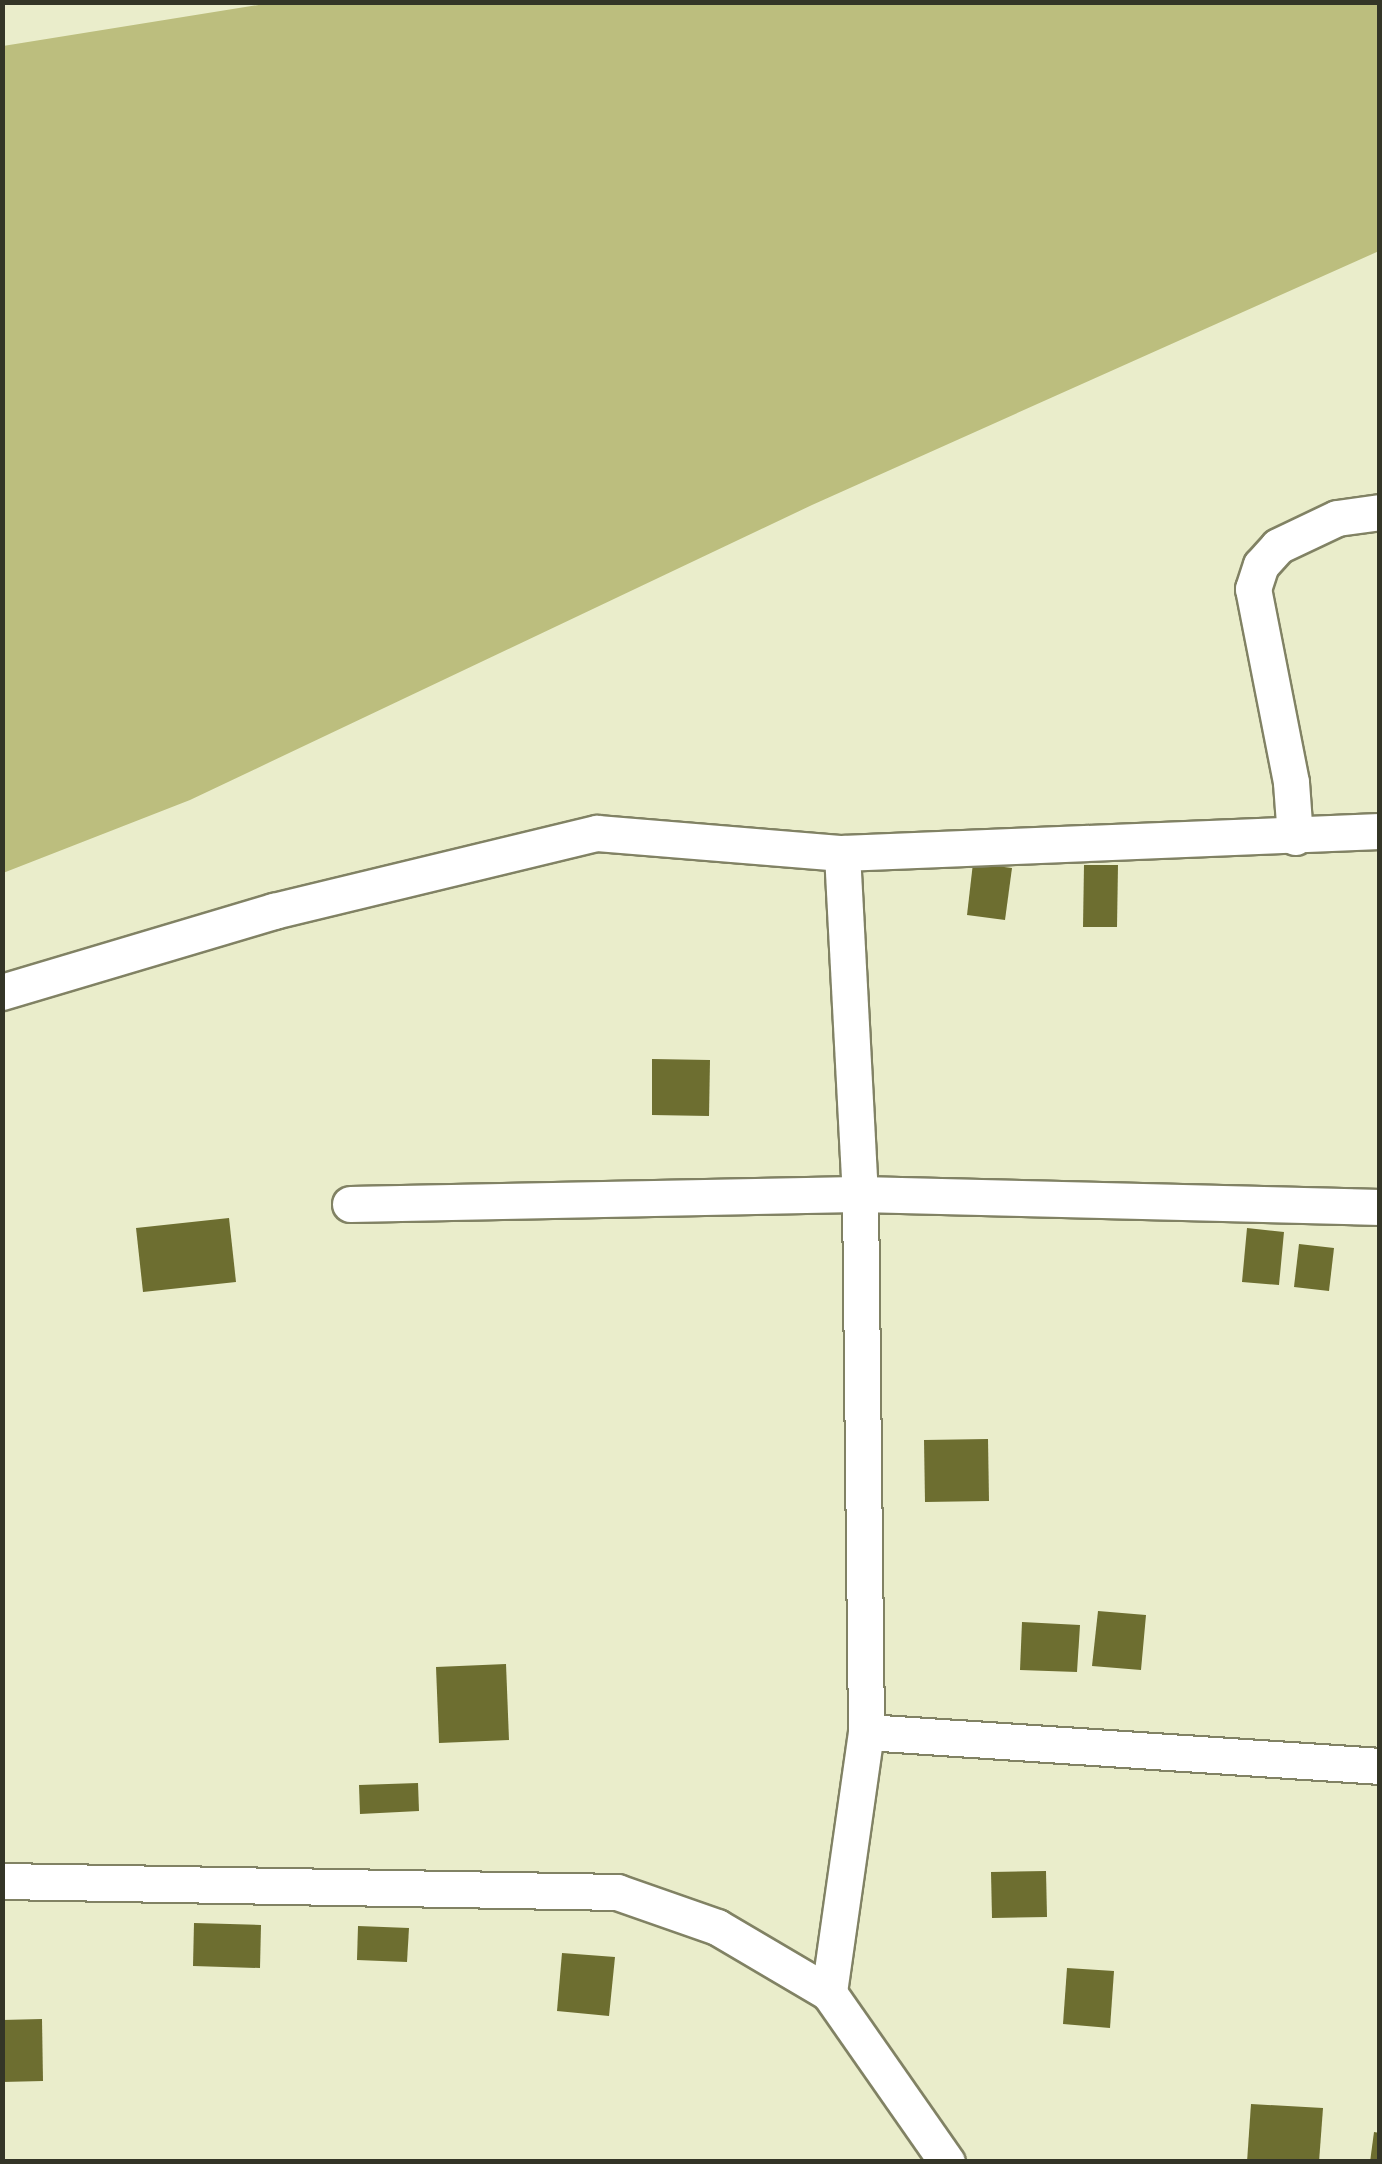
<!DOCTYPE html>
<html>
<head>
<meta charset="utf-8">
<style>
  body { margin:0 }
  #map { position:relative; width:1382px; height:2164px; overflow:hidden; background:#eaedcb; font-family:"Fira Sans",sans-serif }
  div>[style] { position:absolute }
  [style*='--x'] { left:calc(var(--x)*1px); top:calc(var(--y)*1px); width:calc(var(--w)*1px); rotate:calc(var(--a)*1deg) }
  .water>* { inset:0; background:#bcbe7e }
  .building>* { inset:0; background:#6d6e30 }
  .roads { filter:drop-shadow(2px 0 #818264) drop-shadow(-2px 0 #818264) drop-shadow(0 2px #818264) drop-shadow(0 -2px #818264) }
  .street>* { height:35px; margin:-17.5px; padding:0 17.5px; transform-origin:17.5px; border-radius:17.5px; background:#fff }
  span { translate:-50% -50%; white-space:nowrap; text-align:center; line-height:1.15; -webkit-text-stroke:10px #f8fad8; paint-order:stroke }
  .frame { position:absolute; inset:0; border:5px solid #343527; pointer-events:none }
</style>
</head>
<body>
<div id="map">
  <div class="water">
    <div style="clip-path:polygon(277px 2px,1379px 3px,1379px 251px,812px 505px,190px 800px,3px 873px,3px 46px)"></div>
  </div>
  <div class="building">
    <div style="clip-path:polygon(973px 863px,1012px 868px,1005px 920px,967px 915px)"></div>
    <div style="clip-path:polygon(1084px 865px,1118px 865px,1117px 927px,1083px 927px)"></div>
    <div style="clip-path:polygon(652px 1059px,710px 1060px,709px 1116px,652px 1115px)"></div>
    <div style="clip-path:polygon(229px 1218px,236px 1282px,143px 1292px,136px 1228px)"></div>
    <div style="clip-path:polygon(1247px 1228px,1284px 1232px,1279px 1285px,1242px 1282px)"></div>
    <div style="clip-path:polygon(1299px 1244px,1334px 1248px,1329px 1291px,1294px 1287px)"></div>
    <div style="clip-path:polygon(988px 1439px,989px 1501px,925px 1502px,924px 1440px)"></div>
    <div style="clip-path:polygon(1098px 1611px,1146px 1615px,1141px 1670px,1092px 1666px)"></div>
    <div style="clip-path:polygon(1022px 1622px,1080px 1625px,1077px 1672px,1020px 1670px)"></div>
    <div style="clip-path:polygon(506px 1664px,509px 1740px,439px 1743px,436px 1667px)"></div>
    <div style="clip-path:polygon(418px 1783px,419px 1811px,360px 1814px,359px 1785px)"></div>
    <div style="clip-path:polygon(1046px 1871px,1047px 1917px,992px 1918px,991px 1872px)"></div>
    <div style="clip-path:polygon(194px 1923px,261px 1925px,260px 1968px,193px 1966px)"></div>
    <div style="clip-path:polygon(358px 1926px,409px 1928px,407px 1962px,357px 1960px)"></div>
    <div style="clip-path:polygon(562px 1953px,615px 1957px,609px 2016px,557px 2011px)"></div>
    <div style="clip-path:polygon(1067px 1968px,1114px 1971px,1110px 2028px,1063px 2024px)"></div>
    <div style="clip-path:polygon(42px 2019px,43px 2081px,2px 2082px,2px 2020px)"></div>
    <div style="clip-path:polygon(1251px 2104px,1323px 2108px,1319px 2162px,1247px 2162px)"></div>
    <div style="clip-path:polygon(1374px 2132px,1380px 2133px,1380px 2162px,1370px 2162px)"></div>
  </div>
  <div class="roads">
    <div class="street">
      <div style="--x:1295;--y:837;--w:55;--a:-94.2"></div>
      <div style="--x:1291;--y:782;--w:197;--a:-101.1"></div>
      <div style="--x:1253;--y:589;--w:25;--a:-72"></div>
      <div style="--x:1261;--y:565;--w:25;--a:-48"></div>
      <div style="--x:1278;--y:546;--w:65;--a:-25.4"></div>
      <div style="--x:1337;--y:518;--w:43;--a:-7.9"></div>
      <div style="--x:842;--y:853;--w:341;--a:87"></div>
      <div style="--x:860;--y:1194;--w:538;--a:89.36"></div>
      <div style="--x:866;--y:1732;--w:264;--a:98.1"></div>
      <div style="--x:829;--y:1993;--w:206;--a:55.1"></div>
      <div style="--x:2;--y:992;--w:284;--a:-16.6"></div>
      <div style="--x:274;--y:911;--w:332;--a:-13.6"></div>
      <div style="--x:597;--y:833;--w:246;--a:4.7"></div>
      <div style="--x:842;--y:853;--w:538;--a:-2.34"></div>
      <div style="--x:350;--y:1204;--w:510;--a:-1.12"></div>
      <div style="--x:860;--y:1194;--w:520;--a:1.43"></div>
      <div style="--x:866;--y:1732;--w:515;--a:3.78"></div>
      <div style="--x:2;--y:1881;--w:615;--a:1.02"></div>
      <div style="--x:617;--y:1892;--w:106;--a:19.3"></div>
      <div style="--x:717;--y:1927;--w:130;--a:30.5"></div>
    </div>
  </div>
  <div class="frame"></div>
</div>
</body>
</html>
